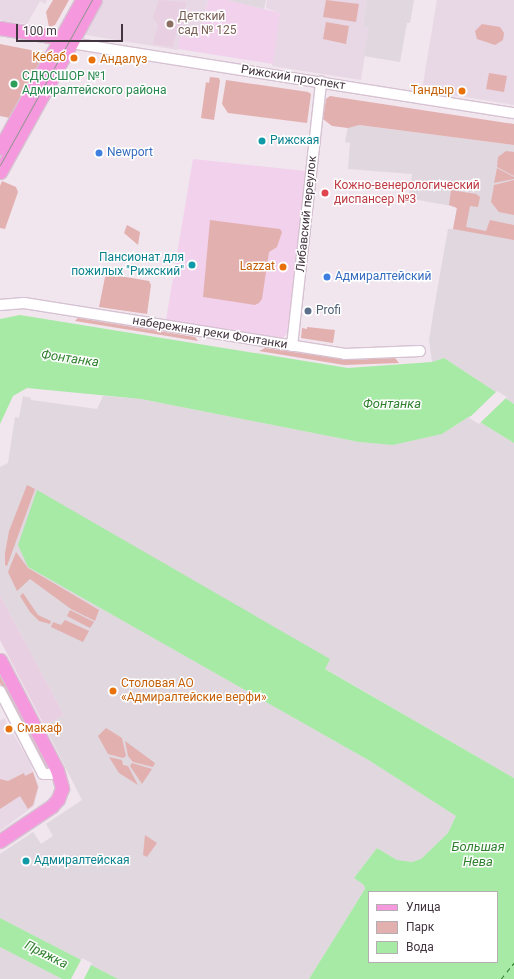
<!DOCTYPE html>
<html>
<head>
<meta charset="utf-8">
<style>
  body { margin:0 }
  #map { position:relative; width:514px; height:979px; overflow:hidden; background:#f1e5ee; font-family:Roboto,sans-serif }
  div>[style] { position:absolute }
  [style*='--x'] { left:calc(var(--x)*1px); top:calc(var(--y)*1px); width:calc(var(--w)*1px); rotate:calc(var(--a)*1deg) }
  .residential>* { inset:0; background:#e8d7e4 }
  .commercial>* { inset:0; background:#f2d1ed }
  .industrial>* { inset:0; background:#e0d7df }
  .education>* { inset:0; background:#e9cfe2 }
  .green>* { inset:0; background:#e3b0b0 }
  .water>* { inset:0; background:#a7eaa5 }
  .pier>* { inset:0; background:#f1e5ee }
  .ferry>* { height:1px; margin-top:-0.5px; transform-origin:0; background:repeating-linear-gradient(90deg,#2f812e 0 5px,transparent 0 9px) }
  .roads { filter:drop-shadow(1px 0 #d6c2d2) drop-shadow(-1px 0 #d6c2d2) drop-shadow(0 1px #d6c2d2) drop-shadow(0 -1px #d6c2d2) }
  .minor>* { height:10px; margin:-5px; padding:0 5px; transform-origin:5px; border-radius:5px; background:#fff }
  .major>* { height:13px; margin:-6.5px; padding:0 6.5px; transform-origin:6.5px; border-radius:6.5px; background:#f698dd }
  .tram>* { height:1px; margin:-0.5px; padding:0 0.5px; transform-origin:0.5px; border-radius:0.5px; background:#949494 }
  .dots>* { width:11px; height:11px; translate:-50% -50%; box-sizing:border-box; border:2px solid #fff; border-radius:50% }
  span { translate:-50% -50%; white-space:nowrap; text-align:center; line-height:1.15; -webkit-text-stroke:3px #fff; paint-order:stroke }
  .education-label { font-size:12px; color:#785e54 }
  .left { translate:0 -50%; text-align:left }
  .food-label { font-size:12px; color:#c56008 }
  .right { translate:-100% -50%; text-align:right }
  .leisure-label { font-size:12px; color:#27864d }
  .street-label { font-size:12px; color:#433540 }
  .culture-label { font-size:12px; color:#0d838f }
  .shop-label { font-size:12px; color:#366cbe }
  .health-label { font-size:12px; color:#be3a42 }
  .service-label { font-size:12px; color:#4e5e75 }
  .water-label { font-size:13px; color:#2f812e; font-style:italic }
  .legend { position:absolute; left:368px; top:891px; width:130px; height:72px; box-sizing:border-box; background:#fff; border:1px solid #b4aeb3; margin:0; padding:5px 7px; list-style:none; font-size:12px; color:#433540 }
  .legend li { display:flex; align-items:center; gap:8px; height:20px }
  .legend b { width:20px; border:1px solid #b4aeb3 }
  .scale { position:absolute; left:16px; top:24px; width:107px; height:18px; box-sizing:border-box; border:2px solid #433540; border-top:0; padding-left:5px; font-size:12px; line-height:14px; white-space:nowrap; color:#433540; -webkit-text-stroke:3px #fff; paint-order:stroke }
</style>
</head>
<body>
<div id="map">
  <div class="residential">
    <div style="clip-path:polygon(0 0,47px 0,45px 4px,40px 1px,27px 24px,0 20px)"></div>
    <div style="clip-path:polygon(101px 0,208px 0,202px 29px,191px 38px,180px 36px,178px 50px,86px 35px,86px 29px)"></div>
    <div style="clip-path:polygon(267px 0,367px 0,363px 25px,369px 27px,361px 80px,272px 66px,280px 13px,266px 8px)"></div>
    <div style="clip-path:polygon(437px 0,514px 0,514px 105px,422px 90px)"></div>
    <div style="clip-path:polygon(4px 718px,29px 761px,39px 787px,34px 806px,0 831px,0 721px)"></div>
  </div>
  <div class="commercial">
    <div style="clip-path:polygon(208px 0,227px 0,280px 13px,273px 64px,178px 49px,180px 36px,190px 38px,192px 27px,202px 28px)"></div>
    <div style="clip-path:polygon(193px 159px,305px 171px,289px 331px,283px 338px,166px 320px)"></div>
  </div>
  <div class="industrial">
    <div style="clip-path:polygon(227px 0,266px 0,264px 9px)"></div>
    <div style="clip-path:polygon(367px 0,414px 0,410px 23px,407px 23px,400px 62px,364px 56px,369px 27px,363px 26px)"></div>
    <div style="clip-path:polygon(358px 125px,514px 145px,514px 404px,444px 358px,432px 362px,429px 340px,436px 297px,448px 229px,453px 229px,457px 207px,407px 198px,413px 182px,411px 182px,412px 174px,348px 169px,350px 143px,345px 142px,348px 126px)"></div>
    <div style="clip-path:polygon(23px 396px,31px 398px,31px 400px,97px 409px,103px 396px,141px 399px,359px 442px,393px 445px,442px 434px,470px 416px,514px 443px,514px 778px,324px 668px,330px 659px,28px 567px,370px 761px,456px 816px,448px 833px,421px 859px,412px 862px,397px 860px,377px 848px,354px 878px,364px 885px,365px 889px,309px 979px,118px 979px,0 918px,0 854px,33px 832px,41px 844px,53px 836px,46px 824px,82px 800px,44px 725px,64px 715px,0 595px,0 467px,8px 463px,15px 417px,19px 418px)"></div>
    <div style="clip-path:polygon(0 947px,62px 979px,0 979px)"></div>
  </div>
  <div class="education">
    <div style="clip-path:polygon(159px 0,186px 2px,182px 27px,177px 28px,173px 47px,153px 44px,158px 25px,153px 18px)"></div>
    <div style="clip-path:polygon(0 595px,64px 715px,44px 725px,0 640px)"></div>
  </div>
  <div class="green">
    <div style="clip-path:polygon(53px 0,69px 0,55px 25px,49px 27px,46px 12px)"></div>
    <div style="clip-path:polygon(326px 0,359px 4px,356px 22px,323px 17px)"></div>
    <div style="clip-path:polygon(326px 22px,349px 26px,346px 44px,323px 39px)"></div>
    <div style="clip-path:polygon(482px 24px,500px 27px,504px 33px,503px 40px,495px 45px,477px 39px,475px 31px)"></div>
    <div style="clip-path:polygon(0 44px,46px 53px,10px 118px,0 116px)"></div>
    <div style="clip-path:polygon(489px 73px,507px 76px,504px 92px,486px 89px)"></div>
    <div style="clip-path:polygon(210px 77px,219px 78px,220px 81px,214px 120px,201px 118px,206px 82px,209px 83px)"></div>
    <div style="clip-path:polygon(226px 80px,308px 92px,311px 94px,307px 123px,228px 113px,222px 104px)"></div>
    <div style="clip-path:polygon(330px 96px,514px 124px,514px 145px,359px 125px,348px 128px,332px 126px,323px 119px,326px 99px)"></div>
    <div style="clip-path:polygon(506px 151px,514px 152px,514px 176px,497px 167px,498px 157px)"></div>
    <div style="clip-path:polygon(497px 168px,514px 177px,514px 179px,494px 183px)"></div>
    <div style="clip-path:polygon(514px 180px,514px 215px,499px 212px,491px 202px,494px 185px)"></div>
    <div style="clip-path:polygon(2px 181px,16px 187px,18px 192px,5px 229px,0 228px,0 186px)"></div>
    <div style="clip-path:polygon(451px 190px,476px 194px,480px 197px,478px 207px,470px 206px,466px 227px,486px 231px,490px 220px,514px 225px,514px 240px,453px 229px,457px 208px,449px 205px)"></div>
    <div style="clip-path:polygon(210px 220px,280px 229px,282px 232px,277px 247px,269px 252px,262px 299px,259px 303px,255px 305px,203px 297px)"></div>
    <div style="clip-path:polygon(127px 225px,140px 232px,138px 245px,124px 233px)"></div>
    <div style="clip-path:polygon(108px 274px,149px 281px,151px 285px,147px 314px,99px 307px,105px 277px)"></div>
    <div style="clip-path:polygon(78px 318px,195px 337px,198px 341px,75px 321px)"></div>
    <div style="clip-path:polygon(307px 327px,335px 330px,333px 343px,301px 338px,302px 328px,307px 329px)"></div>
    <div style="clip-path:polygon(265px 348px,349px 360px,395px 358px,399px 363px,344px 365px,259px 351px)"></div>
    <div style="clip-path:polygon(27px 485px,35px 489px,7px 566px,5px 565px,5px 553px,9px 531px)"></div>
    <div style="clip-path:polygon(16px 552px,28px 568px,99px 610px,95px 621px,71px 609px,30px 579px,17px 591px,8px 572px)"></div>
    <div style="clip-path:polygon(23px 593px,38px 615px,51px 621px,50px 624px,39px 621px,30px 612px,20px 596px)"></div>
    <div style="clip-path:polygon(70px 610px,94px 622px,90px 628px,67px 616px)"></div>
    <div style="clip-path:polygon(65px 620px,89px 631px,83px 642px,51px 627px,53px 622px,61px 625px)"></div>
    <div style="clip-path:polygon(0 664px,50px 768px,48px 768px,43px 766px,0 683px)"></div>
    <div style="clip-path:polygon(106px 728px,122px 738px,126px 756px,123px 758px,108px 754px,98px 736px)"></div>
    <div style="clip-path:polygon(125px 741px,155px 763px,153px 767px,133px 762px,128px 756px)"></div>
    <div style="clip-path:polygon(109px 757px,122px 760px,123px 765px,128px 766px,138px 785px,119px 773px)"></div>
    <div style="clip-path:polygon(132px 763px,152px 769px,142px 784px,130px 766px)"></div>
    <div style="clip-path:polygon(33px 772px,38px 787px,33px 805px,28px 809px,20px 796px,0 809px,0 779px,8px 781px,24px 773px,25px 776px)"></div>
    <div style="clip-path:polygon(145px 835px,157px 843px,147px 857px,143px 855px)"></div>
  </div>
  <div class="water">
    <div style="clip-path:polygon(20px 315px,348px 368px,432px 362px,444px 358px,514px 404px,514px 443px,470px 416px,442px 434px,393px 445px,359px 442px,141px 399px,27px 388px,13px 396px,0 424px,0 319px)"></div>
    <div style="clip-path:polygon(evenodd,37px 490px,330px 659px,325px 669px,514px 778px,514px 979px,309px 979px,365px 889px,364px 885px,354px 878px,377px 848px,397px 860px,412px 862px,421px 859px,448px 833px,456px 816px,370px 761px,28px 567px,18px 545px,37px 490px,369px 892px,497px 892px,497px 962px,369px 962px,369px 892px)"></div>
    <div style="clip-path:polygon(0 918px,118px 979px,62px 979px,0 947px)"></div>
  </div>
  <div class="pier">
    <div style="clip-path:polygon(497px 391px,507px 397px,479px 424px,469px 418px)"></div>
    <div style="clip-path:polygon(82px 958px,92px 963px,84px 979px,71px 979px)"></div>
  </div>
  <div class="ferry">
    <div style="--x:501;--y:979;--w:21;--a:-51"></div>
  </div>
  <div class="roads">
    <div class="minor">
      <div style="--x:71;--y:43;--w:448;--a:9"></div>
      <div style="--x:0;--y:305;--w:24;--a:-5"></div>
      <div style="--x:24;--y:303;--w:325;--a:9"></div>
      <div style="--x:345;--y:354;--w:75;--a:-2.3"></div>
      <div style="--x:292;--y:346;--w:266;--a:-83.7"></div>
      <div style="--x:0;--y:691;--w:93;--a:62.6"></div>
      <div style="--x:43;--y:774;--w:9;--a:0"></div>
      <div style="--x:52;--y:774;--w:9;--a:-69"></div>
    </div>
    <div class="major">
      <div style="--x:0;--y:28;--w:51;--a:9.1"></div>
      <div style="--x:50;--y:36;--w:19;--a:18"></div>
      <div style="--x:0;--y:148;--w:169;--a:-61"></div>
      <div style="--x:0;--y:172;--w:196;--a:-61.1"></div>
      <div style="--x:0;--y:660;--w:124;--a:62.6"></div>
      <div style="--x:57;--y:770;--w:19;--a:74"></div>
      <div style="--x:62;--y:788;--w:12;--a:110"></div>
      <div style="--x:58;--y:799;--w:9;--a:131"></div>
      <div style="--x:52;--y:806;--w:63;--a:146.1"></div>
    </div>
  </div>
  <div class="tram">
    <div style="--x:0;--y:165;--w:189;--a:-60.9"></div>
  </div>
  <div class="dots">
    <div style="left:170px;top:24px;background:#8d6e63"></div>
    <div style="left:74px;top:58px;background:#e8710a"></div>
    <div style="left:92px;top:60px;background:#e8710a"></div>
    <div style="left:14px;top:84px;background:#2e9e5b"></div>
    <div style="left:462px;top:91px;background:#e8710a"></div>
    <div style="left:262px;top:141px;background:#0f9aa8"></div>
    <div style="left:99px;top:153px;background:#3f7fe0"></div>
    <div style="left:325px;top:193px;background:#e0444e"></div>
    <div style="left:192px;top:265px;background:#0f9aa8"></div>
    <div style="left:283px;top:267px;background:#e8710a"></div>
    <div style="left:327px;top:277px;background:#3f7fe0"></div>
    <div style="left:308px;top:311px;background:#5c6f8a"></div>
    <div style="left:113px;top:691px;background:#e8710a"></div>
    <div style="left:9px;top:729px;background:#e8710a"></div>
    <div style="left:26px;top:861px;background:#0f9aa8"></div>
  </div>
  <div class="education-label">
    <span class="left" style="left:178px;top:24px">Детский<br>сад № 125</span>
  </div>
  <div class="food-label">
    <span class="right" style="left:66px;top:58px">Кебаб</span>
    <span class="left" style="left:100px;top:60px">Андалуз</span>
    <span class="right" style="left:454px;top:91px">Тандыр</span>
    <span class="right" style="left:275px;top:267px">Lazzat</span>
    <span class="left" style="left:121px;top:691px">Столовая АО<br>«Адмиралтейские верфи»</span>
    <span class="left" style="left:17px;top:729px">Смакаф</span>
  </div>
  <div class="leisure-label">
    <span class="left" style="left:22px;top:84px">СДЮСШОР №1<br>Адмиралтейского района</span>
  </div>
  <div class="street-label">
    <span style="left:293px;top:78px;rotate:9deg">Рижский проспект</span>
    <span style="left:307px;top:214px;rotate:-84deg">Либавский переулок</span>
    <span style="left:210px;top:333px;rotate:9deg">набережная реки Фонтанки</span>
  </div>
  <div class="culture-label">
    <span class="left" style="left:270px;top:141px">Рижская</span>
    <span class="right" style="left:184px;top:265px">Пансионат для<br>пожилых "Рижский"</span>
    <span class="left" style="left:34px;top:861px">Адмиралтейская</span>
  </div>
  <div class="shop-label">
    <span class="left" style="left:107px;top:153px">Newport</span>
    <span class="left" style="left:335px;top:277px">Адмиралтейский</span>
  </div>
  <div class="health-label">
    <span class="left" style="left:334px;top:193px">Кожно-венерологический<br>диспансер №3</span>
  </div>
  <div class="service-label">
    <span class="left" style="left:316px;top:311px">Profi</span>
  </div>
  <div class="water-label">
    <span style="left:70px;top:359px;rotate:8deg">Фонтанка</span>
    <span style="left:392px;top:404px">Фонтанка</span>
    <span style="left:478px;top:855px">Большая<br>Нева</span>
    <span style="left:46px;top:955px;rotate:27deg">Пряжка</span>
  </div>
  <ul class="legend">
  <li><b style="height:5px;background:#f698dd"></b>Улица</li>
  <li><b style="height:11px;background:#e3b0b0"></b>Парк</li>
  <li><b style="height:11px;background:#a7eaa5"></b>Вода</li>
  </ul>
  <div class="scale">100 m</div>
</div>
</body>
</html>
